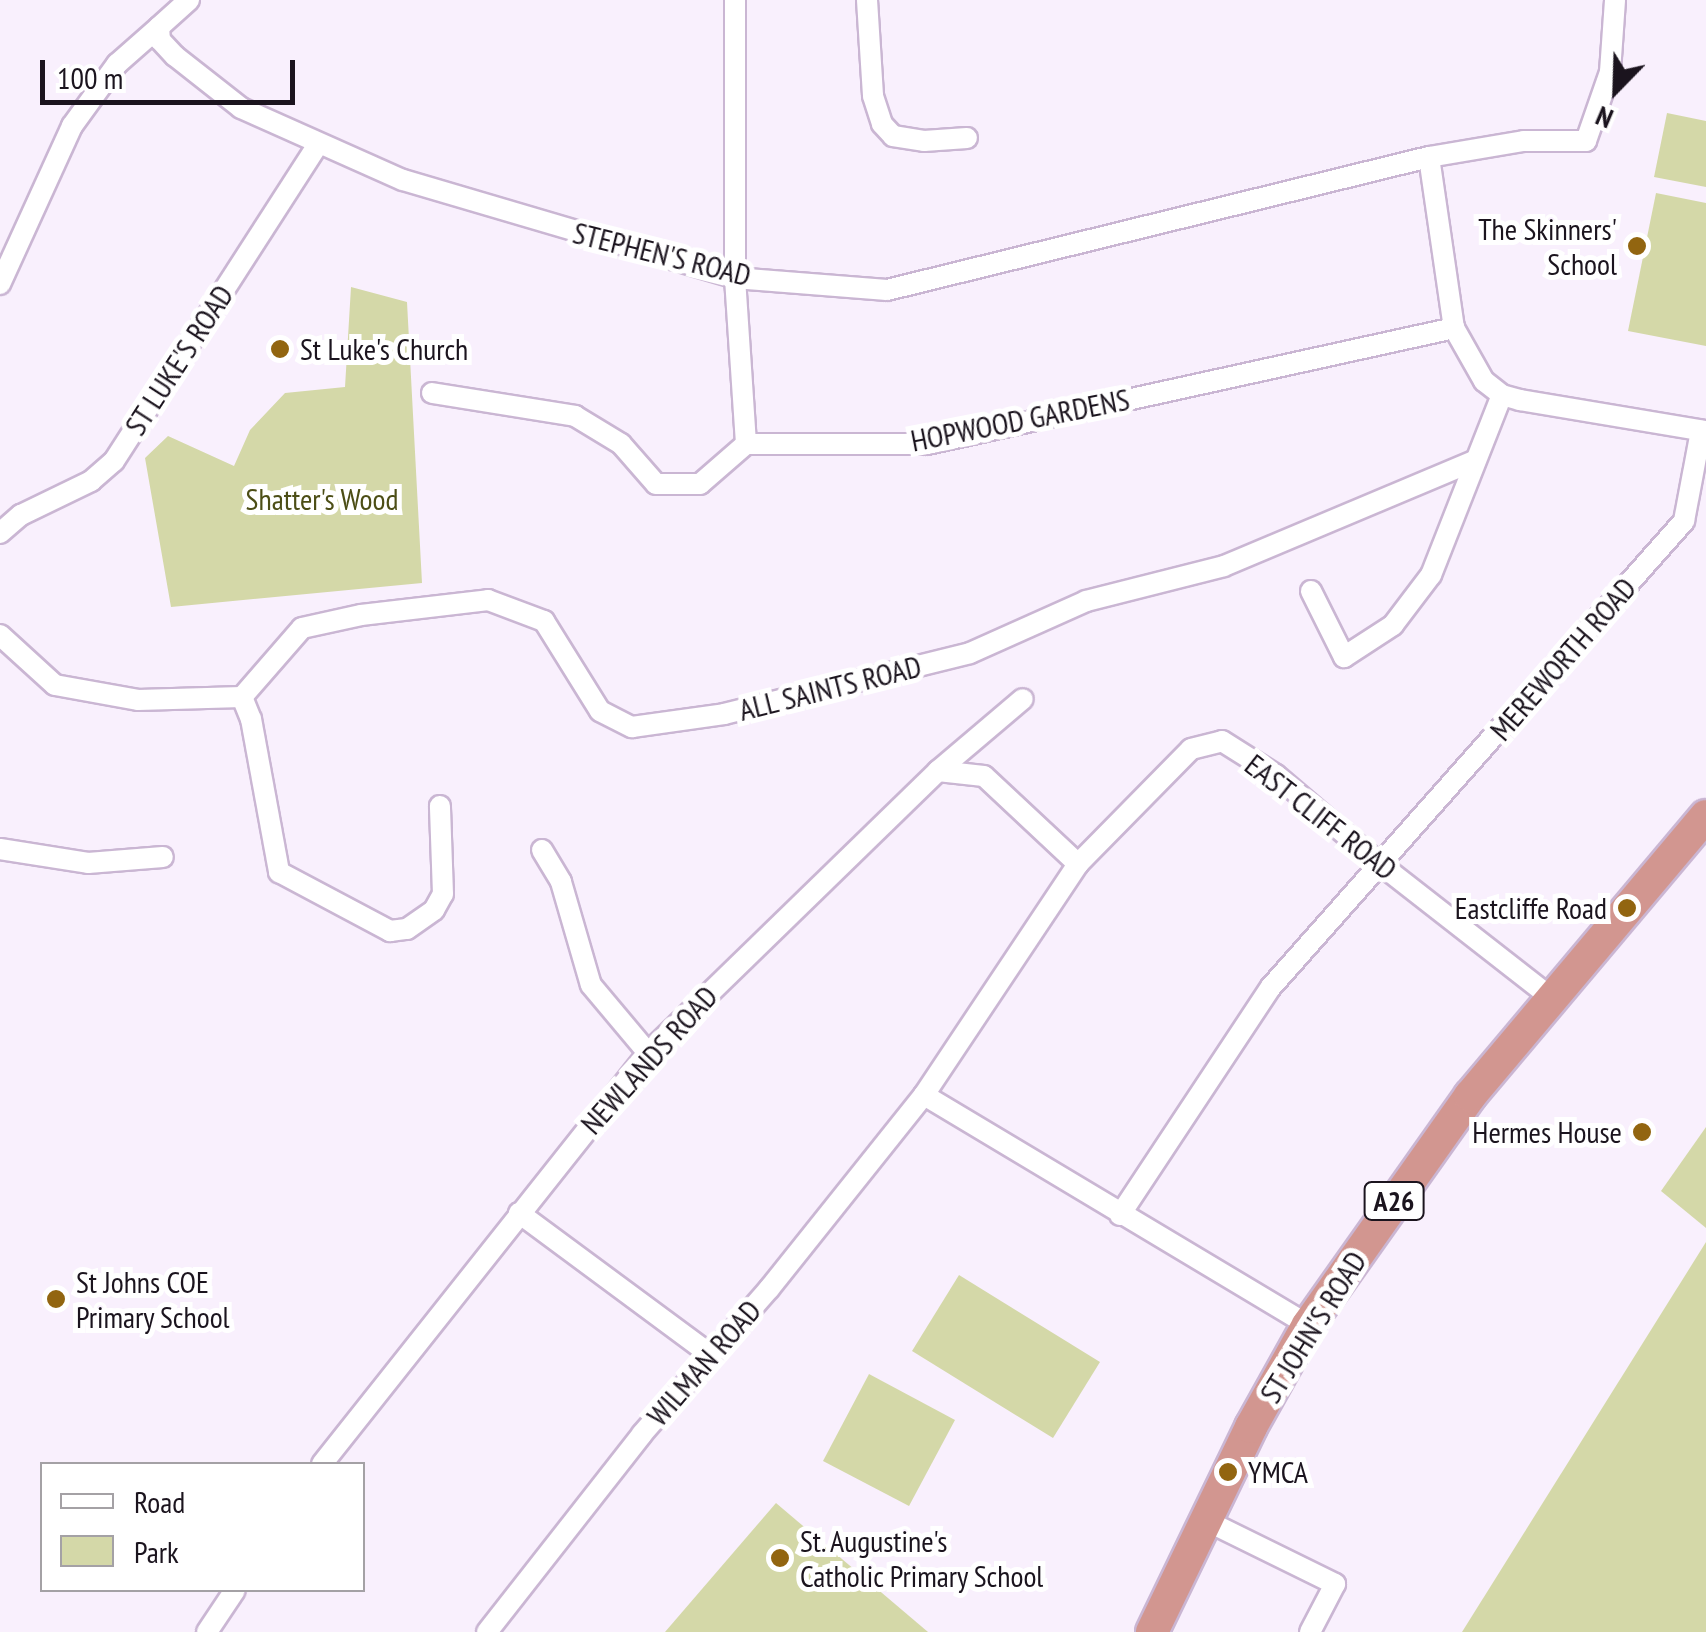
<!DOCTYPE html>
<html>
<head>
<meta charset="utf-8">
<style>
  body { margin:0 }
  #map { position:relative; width:1706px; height:1632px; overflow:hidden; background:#f9f0fd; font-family:"PT Sans Narrow",sans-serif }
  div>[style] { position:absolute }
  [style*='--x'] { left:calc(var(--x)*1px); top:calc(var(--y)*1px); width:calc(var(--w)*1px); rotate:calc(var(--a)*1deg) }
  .green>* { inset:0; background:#d4d8a8 }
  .roads { filter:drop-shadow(2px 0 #cab6d3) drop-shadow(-2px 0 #cab6d3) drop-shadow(0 2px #cab6d3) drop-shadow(0 -2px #cab6d3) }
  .minor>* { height:20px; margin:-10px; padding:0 10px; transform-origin:10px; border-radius:10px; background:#fff }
  .trunk>* { height:32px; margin:-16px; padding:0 16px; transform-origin:16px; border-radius:16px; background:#d29690 }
  .dots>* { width:28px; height:28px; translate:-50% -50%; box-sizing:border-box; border:5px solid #fff; border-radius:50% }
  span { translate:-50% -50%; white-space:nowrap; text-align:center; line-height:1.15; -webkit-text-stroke:10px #fff; paint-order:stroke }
  .shield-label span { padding:2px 8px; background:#fff; border:2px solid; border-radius:8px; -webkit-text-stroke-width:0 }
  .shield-label { font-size:28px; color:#1b141e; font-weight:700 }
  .poi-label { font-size:30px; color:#1b141e }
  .right { translate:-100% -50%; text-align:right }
  .left { translate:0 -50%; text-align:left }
  .street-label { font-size:30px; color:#1b141e }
  .park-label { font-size:30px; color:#4c4e16 }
  .legend { position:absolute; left:40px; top:1462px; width:325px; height:130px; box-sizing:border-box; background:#fff; border:2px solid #a4a1a5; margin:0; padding:12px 18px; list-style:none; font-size:30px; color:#1b141e }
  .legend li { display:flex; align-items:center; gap:20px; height:50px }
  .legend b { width:50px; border:2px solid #a4a1a5 }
  .north { position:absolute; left:1566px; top:40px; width:100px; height:100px; -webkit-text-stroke:8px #fff; paint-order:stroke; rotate:203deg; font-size:28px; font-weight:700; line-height:40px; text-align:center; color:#1b141e }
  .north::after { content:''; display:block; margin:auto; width:35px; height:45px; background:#1b141e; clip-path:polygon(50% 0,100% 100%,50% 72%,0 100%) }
  .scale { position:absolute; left:40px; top:60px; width:255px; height:45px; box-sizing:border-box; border:5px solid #1b141e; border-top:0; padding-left:12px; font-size:30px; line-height:35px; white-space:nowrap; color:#1b141e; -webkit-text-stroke:8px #fff; paint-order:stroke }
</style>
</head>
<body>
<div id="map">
  <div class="green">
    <div style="clip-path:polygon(1667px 113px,1706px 121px,1706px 187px,1654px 177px)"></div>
    <div style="clip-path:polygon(1656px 193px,1706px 203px,1706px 346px,1628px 331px)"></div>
    <div style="clip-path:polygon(351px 287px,407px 302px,422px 583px,171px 607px,145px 458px,168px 436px,234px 466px,250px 430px,285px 393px,345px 387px)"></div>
    <div style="clip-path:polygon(1706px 1127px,1706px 1228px,1661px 1191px)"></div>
    <div style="clip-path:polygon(1706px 1242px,1706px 1632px,1462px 1632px)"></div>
    <div style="clip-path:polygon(959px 1275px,1100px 1362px,1053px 1438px,912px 1351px)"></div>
    <div style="clip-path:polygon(869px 1374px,955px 1420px,909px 1506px,823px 1461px)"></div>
    <div style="clip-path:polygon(776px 1503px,928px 1632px,665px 1632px)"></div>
  </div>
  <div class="roads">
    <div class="minor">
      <div style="--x:189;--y:0;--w:40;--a:138"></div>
      <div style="--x:159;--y:27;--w:13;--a:86"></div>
      <div style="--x:160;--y:40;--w:22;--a:47"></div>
      <div style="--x:175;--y:56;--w:84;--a:38.2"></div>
      <div style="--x:241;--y:108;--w:177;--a:24"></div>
      <div style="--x:403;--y:180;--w:346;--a:16.4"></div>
      <div style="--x:735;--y:278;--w:152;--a:4.5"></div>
      <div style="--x:887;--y:290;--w:558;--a:-13.79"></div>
      <div style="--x:1429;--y:157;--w:96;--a:-9.6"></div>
      <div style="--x:1524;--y:141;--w:62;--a:0"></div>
      <div style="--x:1586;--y:141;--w:73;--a:-70.8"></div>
      <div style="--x:1610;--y:72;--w:72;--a:-86"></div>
      <div style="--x:735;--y:0;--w:278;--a:90"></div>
      <div style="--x:735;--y:278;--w:166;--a:86.2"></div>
      <div style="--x:746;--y:444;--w:181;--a:0"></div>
      <div style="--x:927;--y:444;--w:540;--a:-12.41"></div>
      <div style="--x:867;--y:0;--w:96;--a:86.4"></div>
      <div style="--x:873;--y:96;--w:29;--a:72"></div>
      <div style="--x:882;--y:124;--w:16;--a:47"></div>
      <div style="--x:893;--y:136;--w:31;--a:9"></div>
      <div style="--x:924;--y:141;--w:43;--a:-4"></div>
      <div style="--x:1429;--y:157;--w:173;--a:81.7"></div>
      <div style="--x:1454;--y:328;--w:61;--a:60.5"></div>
      <div style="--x:1484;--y:381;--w:23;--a:38"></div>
      <div style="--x:1502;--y:395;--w:19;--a:16"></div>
      <div style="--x:1520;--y:400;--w:189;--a:9.5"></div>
      <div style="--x:0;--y:284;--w:174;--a:-65.5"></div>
      <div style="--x:72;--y:126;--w:77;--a:-54"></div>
      <div style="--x:117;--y:64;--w:56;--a:-41.4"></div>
      <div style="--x:432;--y:393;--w:145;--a:9.1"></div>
      <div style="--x:575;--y:416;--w:54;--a:31.3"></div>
      <div style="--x:621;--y:444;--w:53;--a:48.8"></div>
      <div style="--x:656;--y:484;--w:44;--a:0"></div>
      <div style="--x:700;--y:484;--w:61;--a:-41"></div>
      <div style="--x:0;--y:533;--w:28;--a:-41"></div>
      <div style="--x:21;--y:515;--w:78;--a:-25.9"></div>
      <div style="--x:91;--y:481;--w:30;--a:-41"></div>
      <div style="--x:114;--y:461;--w:377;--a:-57.2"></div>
      <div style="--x:1311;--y:591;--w:74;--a:63.4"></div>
      <div style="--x:1344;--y:657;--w:59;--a:-33.1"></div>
      <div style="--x:1393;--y:625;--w:63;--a:-52.8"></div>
      <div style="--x:1431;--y:575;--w:193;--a:-68.5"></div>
      <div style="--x:0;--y:635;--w:74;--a:42.3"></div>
      <div style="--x:55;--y:685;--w:84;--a:10.2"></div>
      <div style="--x:138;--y:700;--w:104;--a:-1.7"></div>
      <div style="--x:242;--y:697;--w:91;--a:-49"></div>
      <div style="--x:302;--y:628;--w:60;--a:-12.4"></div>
      <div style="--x:361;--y:615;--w:128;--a:-6.7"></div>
      <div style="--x:488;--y:600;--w:60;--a:20.6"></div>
      <div style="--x:544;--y:621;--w:106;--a:58.1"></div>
      <div style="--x:600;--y:711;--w:36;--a:27"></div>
      <div style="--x:632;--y:727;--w:93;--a:-8"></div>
      <div style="--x:724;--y:714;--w:253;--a:-13.9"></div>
      <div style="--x:970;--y:653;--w:127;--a:-24.1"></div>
      <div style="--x:1086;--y:601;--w:142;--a:-14.2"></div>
      <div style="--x:1224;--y:566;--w:269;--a:-22.8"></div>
      <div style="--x:242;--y:697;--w:24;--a:68"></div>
      <div style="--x:251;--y:719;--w:156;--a:79.6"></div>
      <div style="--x:279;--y:872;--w:126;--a:28"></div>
      <div style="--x:390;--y:931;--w:17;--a:-7"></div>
      <div style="--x:407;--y:929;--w:33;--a:-35"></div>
      <div style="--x:434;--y:910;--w:18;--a:-61"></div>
      <div style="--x:443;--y:894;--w:88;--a:-92"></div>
      <div style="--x:938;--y:771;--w:46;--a:6.2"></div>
      <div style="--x:984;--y:776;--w:129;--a:43.1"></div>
      <div style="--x:0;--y:849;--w:89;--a:9"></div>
      <div style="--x:88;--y:863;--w:75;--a:-4.6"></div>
      <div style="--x:542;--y:850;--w:37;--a:59"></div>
      <div style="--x:561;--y:882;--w:107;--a:73.8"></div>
      <div style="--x:591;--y:985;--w:89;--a:50"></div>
      <div style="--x:924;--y:1095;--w:448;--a:30.9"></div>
      <div style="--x:519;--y:1213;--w:239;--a:36.5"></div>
      <div style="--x:1120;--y:1215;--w:273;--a:-56.5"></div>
      <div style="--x:1271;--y:987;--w:623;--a:-48.45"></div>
      <div style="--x:1684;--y:521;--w:92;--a:-79.3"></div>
      <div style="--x:322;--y:1464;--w:525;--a:-51.58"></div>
      <div style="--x:648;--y:1053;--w:405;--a:-44.2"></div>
      <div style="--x:938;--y:771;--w:111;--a:-40.3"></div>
      <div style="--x:1205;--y:1520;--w:145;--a:26.2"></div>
      <div style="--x:1335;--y:1584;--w:54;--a:117.5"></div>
      <div style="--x:207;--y:1632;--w:50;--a:-56.3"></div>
      <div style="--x:487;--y:1632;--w:251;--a:-51.9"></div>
      <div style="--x:642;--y:1434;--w:193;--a:-48.8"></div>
      <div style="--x:769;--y:1289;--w:248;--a:-51.4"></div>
      <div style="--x:924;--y:1095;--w:278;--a:-56.3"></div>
      <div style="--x:1078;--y:864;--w:161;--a:-45.5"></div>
      <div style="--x:1191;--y:749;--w:32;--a:-14"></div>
      <div style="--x:1222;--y:741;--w:64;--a:32.2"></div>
      <div style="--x:1276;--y:775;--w:137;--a:40.6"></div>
      <div style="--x:1380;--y:864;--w:219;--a:38"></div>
    </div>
    <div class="trunk">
      <div style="--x:1152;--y:1632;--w:228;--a:-64.2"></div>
      <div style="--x:1251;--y:1427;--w:117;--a:-60.8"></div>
      <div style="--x:1308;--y:1325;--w:281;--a:-54.7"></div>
      <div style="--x:1470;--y:1096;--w:366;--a:-49.9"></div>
    </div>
  </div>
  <div class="dots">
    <div style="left:1637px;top:246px;background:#926510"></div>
    <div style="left:280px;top:349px;background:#926510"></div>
    <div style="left:1627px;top:908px;background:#926510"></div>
    <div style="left:1642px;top:1132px;background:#926510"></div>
    <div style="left:56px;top:1299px;background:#926510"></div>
    <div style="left:1228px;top:1472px;background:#926510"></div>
    <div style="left:780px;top:1558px;background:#926510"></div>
  </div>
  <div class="shield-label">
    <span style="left:1394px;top:1201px">A26</span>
  </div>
  <div class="poi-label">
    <span class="right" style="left:1617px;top:246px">The Skinners'<br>School</span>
    <span class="left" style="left:300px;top:349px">St Luke's Church</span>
    <span class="right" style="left:1607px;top:908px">Eastcliffe Road</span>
    <span class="right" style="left:1622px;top:1132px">Hermes House</span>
    <span class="left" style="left:76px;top:1299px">St Johns COE<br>Primary School</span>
    <span class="left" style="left:1248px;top:1472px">YMCA</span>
    <span class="left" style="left:800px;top:1558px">St. Augustine's<br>Catholic Primary School</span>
  </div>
  <div class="street-label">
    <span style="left:662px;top:254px;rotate:14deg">STEPHEN'S ROAD</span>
    <span style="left:179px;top:360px;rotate:-57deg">ST LUKE'S ROAD</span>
    <span style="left:1020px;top:420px;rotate:-11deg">HOPWOOD GARDENS</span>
    <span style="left:1563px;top:659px;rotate:-49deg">MEREWORTH ROAD</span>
    <span style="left:830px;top:688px;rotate:-14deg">ALL SAINTS ROAD</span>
    <span style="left:1321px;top:817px;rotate:38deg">EAST CLIFF ROAD</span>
    <span style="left:649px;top:1060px;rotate:-48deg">NEWLANDS ROAD</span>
    <span style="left:1313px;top:1327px;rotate:-58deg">ST JOHN'S ROAD</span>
    <span style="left:704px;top:1363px;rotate:-49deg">WILMAN ROAD</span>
  </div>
  <div class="park-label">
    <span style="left:322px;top:499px">Shatter's Wood</span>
  </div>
  <ul class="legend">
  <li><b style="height:12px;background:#fff"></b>Road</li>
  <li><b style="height:28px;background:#d4d8a8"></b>Park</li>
  </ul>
  <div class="north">N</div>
  <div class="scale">100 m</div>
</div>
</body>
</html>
